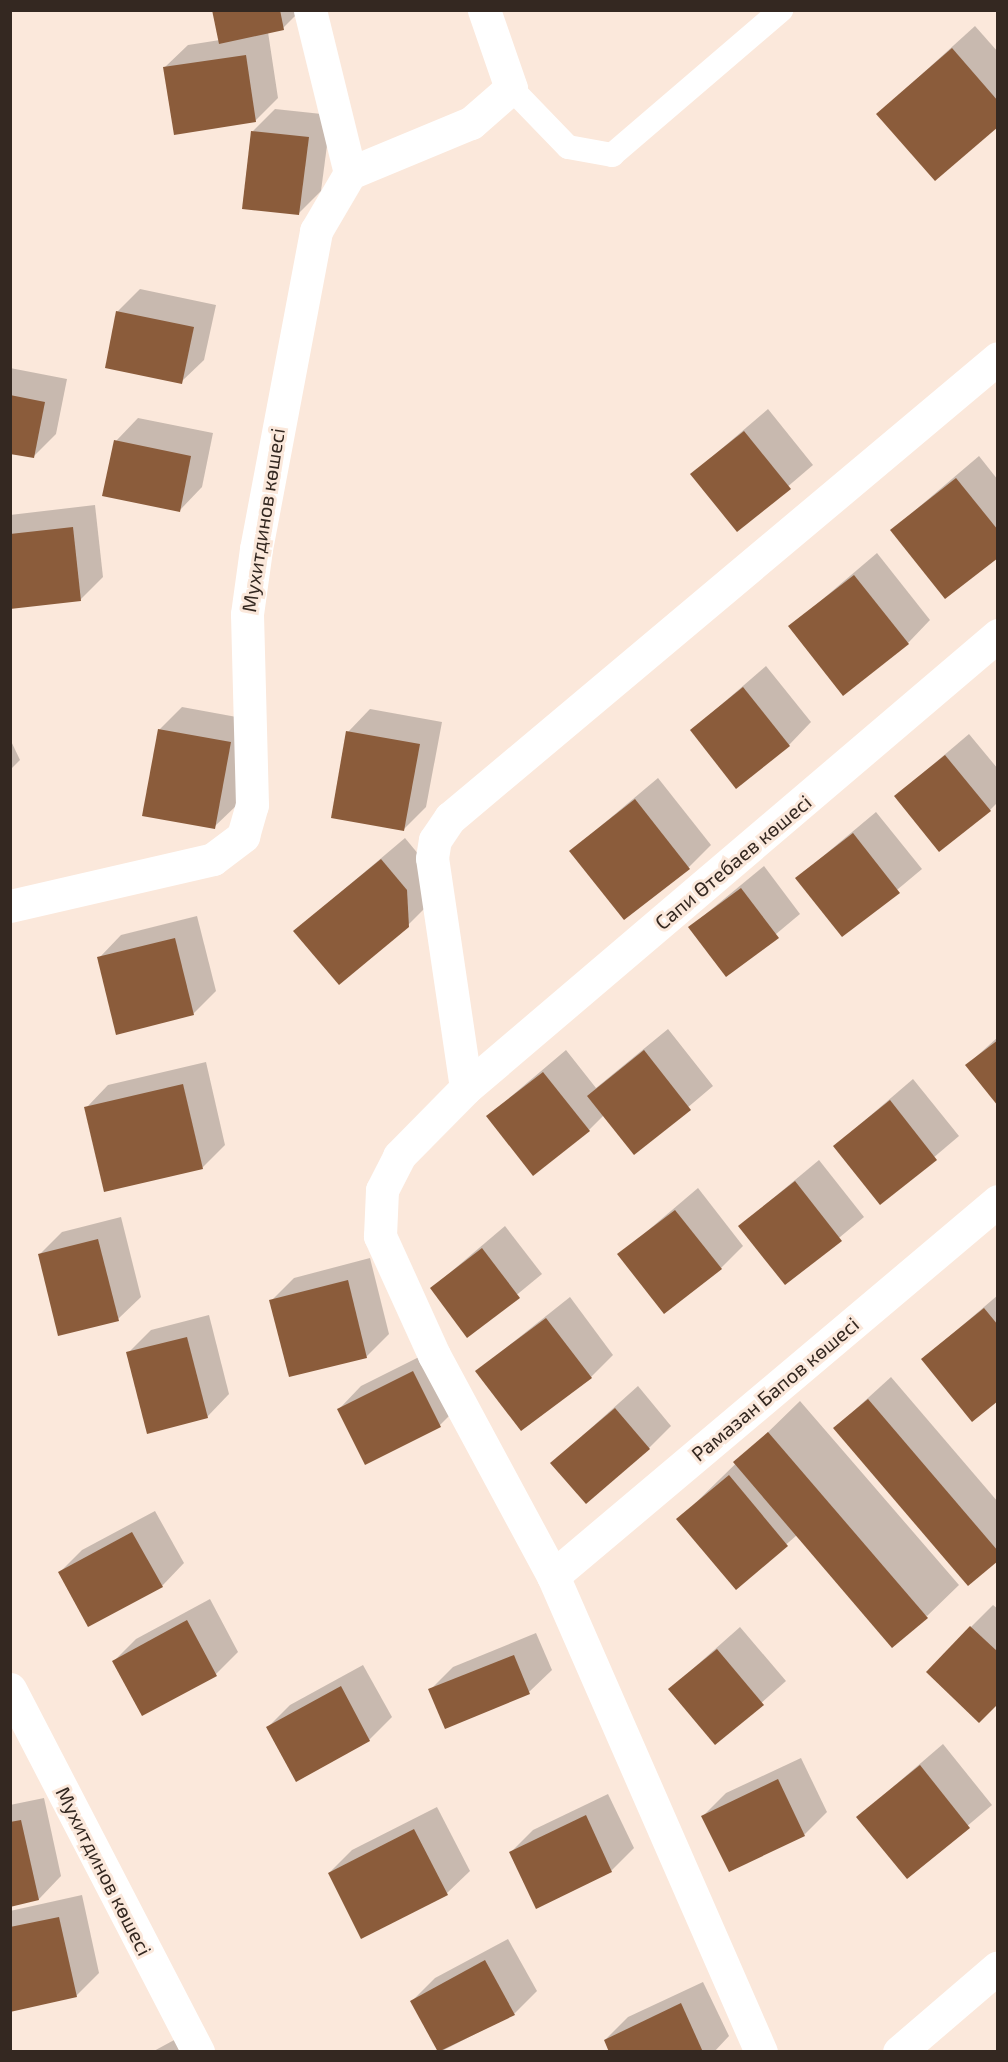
<!DOCTYPE html>
<html>
<head>
<meta charset="utf-8">
<style>
  body { margin:0 }
  #map { position:relative; width:1008px; height:2062px; overflow:hidden; background:#fbe8db; font-family:"Exo 2",sans-serif }
  div>[style] { position:absolute }
  [style*='--x'] { left:calc(var(--x)*1px); top:calc(var(--y)*1px); width:calc(var(--w)*1px); rotate:calc(var(--a)*1deg) }
  .shadow>* { inset:0; background:#0003 }
  .building>* { inset:0; background:#8b5c3b }
  .lane>* { height:24px; margin:-12px; padding:0 12px; transform-origin:12px; border-radius:12px; background:#fff }
  .street>* { height:33px; margin:-16.5px; padding:0 16.5px; transform-origin:16.5px; border-radius:16.5px; background:#fff }
  .secondary>* { height:33px; margin:-16.5px; padding:0 16.5px; transform-origin:16.5px; border-radius:16.5px; background:#fff }
  span { translate:-50% -50%; white-space:nowrap; text-align:center; line-height:1.15; -webkit-text-stroke:6px #fbe8db; paint-order:stroke }
  .street-label { font-size:20px; color:#342821 }
  .frame { position:absolute; inset:0; border:12px solid #342821; pointer-events:none }
</style>
</head>
<body>
<div id="map">
  <div class="shadow">
    <div style="clip-path:polygon(213px 10px,301px 10px,283px 28px,268px 32px,278px 98px,255px 121px,165px 67px,188px 45px,220px 40px)"></div>
    <div style="clip-path:polygon(975px 26px,998px 52px,998px 125px,878px 114px)"></div>
    <div style="clip-path:polygon(275px 109px,331px 115px,321px 191px,298px 214px,253px 131px)"></div>
    <div style="clip-path:polygon(140px 289px,216px 305px,204px 360px,181px 382px,117px 312px)"></div>
    <div style="clip-path:polygon(10px 368px,67px 379px,56px 434px,33px 457px,10px 452px)"></div>
    <div style="clip-path:polygon(768px 409px,813px 465px,737px 530px,692px 474px)"></div>
    <div style="clip-path:polygon(138px 418px,213px 433px,202px 487px,180px 510px,116px 441px)"></div>
    <div style="clip-path:polygon(979px 456px,998px 480px,998px 556px,892px 530px)"></div>
    <div style="clip-path:polygon(95px 505px,103px 577px,81px 599px,10px 607px,10px 515px)"></div>
    <div style="clip-path:polygon(877px 553px,930px 620px,908px 643px,790px 627px)"></div>
    <div style="clip-path:polygon(766px 666px,811px 722px,789px 745px,692px 730px)"></div>
    <div style="clip-path:polygon(182px 707px,253px 720px,237px 805px,214px 827px,159px 730px)"></div>
    <div style="clip-path:polygon(370px 709px,442px 722px,426px 807px,403px 830px,348px 732px)"></div>
    <div style="clip-path:polygon(969px 734px,998px 769px,998px 802px,990px 810px,896px 796px)"></div>
    <div style="clip-path:polygon(10px 739px,20px 760px,10px 770px)"></div>
    <div style="clip-path:polygon(658px 778px,711px 845px,689px 867px,571px 851px)"></div>
    <div style="clip-path:polygon(876px 812px,922px 869px,843px 935px,797px 878px)"></div>
    <div style="clip-path:polygon(405px 838px,429px 867px,431px 902px,408px 925px,295px 931px)"></div>
    <div style="clip-path:polygon(764px 866px,800px 914px,727px 975px,690px 927px)"></div>
    <div style="clip-path:polygon(197px 916px,216px 991px,193px 1014px,99px 958px,121px 935px)"></div>
    <div style="clip-path:polygon(668px 1029px,713px 1086px,634px 1153px,604px 1115px,589px 1130px,488px 1116px,566px 1050px,596px 1088px)"></div>
    <div style="clip-path:polygon(998px 1037px,998px 1104px,967px 1065px)"></div>
    <div style="clip-path:polygon(206px 1062px,225px 1145px,202px 1168px,86px 1108px,108px 1085px)"></div>
    <div style="clip-path:polygon(913px 1079px,959px 1136px,880px 1203px,835px 1146px)"></div>
    <div style="clip-path:polygon(819px 1160px,864px 1217px,785px 1283px,740px 1226px)"></div>
    <div style="clip-path:polygon(698px 1188px,743px 1246px,721px 1268px,619px 1255px)"></div>
    <div style="clip-path:polygon(121px 1217px,141px 1297px,118px 1319px,39px 1255px,62px 1232px)"></div>
    <div style="clip-path:polygon(505px 1226px,542px 1274px,468px 1335px,432px 1288px)"></div>
    <div style="clip-path:polygon(370px 1258px,389px 1334px,366px 1357px,271px 1301px,294px 1278px)"></div>
    <div style="clip-path:polygon(998px 1295px,998px 1399px,923px 1359px)"></div>
    <div style="clip-path:polygon(570px 1297px,613px 1355px,591px 1377px,477px 1371px)"></div>
    <div style="clip-path:polygon(209px 1315px,229px 1394px,207px 1417px,128px 1353px,151px 1330px)"></div>
    <div style="clip-path:polygon(435px 1349px,462px 1403px,440px 1425px,339px 1409px,361px 1386px)"></div>
    <div style="clip-path:polygon(891px 1377px,998px 1502px,998px 1559px,835px 1428px)"></div>
    <div style="clip-path:polygon(638px 1386px,671px 1426px,649px 1448px,552px 1463px)"></div>
    <div style="clip-path:polygon(800px 1401px,959px 1585px,927px 1616px,797px 1535px,736px 1588px,678px 1520px)"></div>
    <div style="clip-path:polygon(155px 1511px,184px 1563px,162px 1586px,60px 1572px,82px 1550px)"></div>
    <div style="clip-path:polygon(210px 1599px,238px 1652px,216px 1674px,114px 1661px,136px 1639px)"></div>
    <div style="clip-path:polygon(993px 1605px,998px 1609px,998px 1703px,971px 1627px)"></div>
    <div style="clip-path:polygon(740px 1627px,786px 1681px,716px 1743px,670px 1689px)"></div>
    <div style="clip-path:polygon(536px 1633px,552px 1670px,529px 1692px,430px 1690px,453px 1667px)"></div>
    <div style="clip-path:polygon(363px 1665px,392px 1717px,369px 1740px,297px 1780px,268px 1727px,290px 1705px)"></div>
    <div style="clip-path:polygon(943px 1744px,992px 1805px,907px 1877px,858px 1817px)"></div>
    <div style="clip-path:polygon(801px 1758px,827px 1812px,804px 1835px,703px 1816px,726px 1793px)"></div>
    <div style="clip-path:polygon(608px 1794px,634px 1848px,611px 1871px,511px 1852px,533px 1830px)"></div>
    <div style="clip-path:polygon(44px 1798px,61px 1876px,39px 1899px,10px 1905px,10px 1805px)"></div>
    <div style="clip-path:polygon(437px 1807px,470px 1871px,447px 1893px,362px 1937px,329px 1873px,352px 1850px)"></div>
    <div style="clip-path:polygon(82px 1895px,99px 1973px,76px 1996px,10px 2010px,10px 1911px)"></div>
    <div style="clip-path:polygon(508px 1939px,537px 1991px,514px 2014px,440px 2052px,412px 2001px,435px 1978px)"></div>
    <div style="clip-path:polygon(703px 1982px,729px 2036px,714px 2052px,611px 2052px,605px 2040px,628px 2017px)"></div>
    <div style="clip-path:polygon(176px 2039px,183px 2052px,152px 2052px)"></div>
  </div>
  <div class="building">
    <div style="clip-path:polygon(212px 10px,280px 10px,284px 30px,219px 44px)"></div>
    <div style="clip-path:polygon(952px 48px,998px 101px,998px 127px,935px 181px,876px 114px)"></div>
    <div style="clip-path:polygon(246px 55px,256px 122px,174px 135px,163px 67px)"></div>
    <div style="clip-path:polygon(251px 131px,309px 137px,299px 215px,242px 209px)"></div>
    <div style="clip-path:polygon(116px 311px,194px 327px,182px 384px,105px 368px)"></div>
    <div style="clip-path:polygon(10px 395px,45px 402px,34px 458px,10px 454px)"></div>
    <div style="clip-path:polygon(744px 431px,791px 489px,737px 532px,690px 474px)"></div>
    <div style="clip-path:polygon(114px 440px,191px 456px,180px 512px,102px 496px)"></div>
    <div style="clip-path:polygon(956px 478px,998px 530px,998px 558px,945px 599px,890px 530px)"></div>
    <div style="clip-path:polygon(73px 527px,81px 601px,10px 609px,10px 534px)"></div>
    <div style="clip-path:polygon(854px 575px,909px 644px,843px 696px,788px 626px)"></div>
    <div style="clip-path:polygon(743px 687px,790px 746px,736px 789px,690px 730px)"></div>
    <div style="clip-path:polygon(158px 729px,231px 742px,215px 829px,142px 816px)"></div>
    <div style="clip-path:polygon(346px 731px,420px 744px,404px 831px,331px 818px)"></div>
    <div style="clip-path:polygon(945px 755px,991px 811px,939px 852px,894px 796px)"></div>
    <div style="clip-path:polygon(635px 799px,690px 869px,624px 920px,569px 851px)"></div>
    <div style="clip-path:polygon(853px 833px,900px 893px,842px 937px,795px 878px)"></div>
    <div style="clip-path:polygon(381px 859px,407px 890px,409px 927px,339px 985px,293px 931px)"></div>
    <div style="clip-path:polygon(741px 888px,779px 938px,726px 977px,688px 927px)"></div>
    <div style="clip-path:polygon(175px 938px,194px 1015px,116px 1035px,97px 957px)"></div>
    <div style="clip-path:polygon(998px 1040px,998px 1106px,965px 1065px)"></div>
    <div style="clip-path:polygon(644px 1050px,691px 1110px,634px 1155px,587px 1096px)"></div>
    <div style="clip-path:polygon(543px 1072px,590px 1131px,533px 1176px,486px 1116px)"></div>
    <div style="clip-path:polygon(183px 1084px,203px 1169px,104px 1192px,84px 1107px)"></div>
    <div style="clip-path:polygon(890px 1100px,937px 1160px,880px 1205px,833px 1146px)"></div>
    <div style="clip-path:polygon(795px 1181px,842px 1241px,785px 1285px,738px 1226px)"></div>
    <div style="clip-path:polygon(675px 1210px,722px 1269px,664px 1314px,617px 1254px)"></div>
    <div style="clip-path:polygon(98px 1239px,119px 1321px,58px 1336px,38px 1254px)"></div>
    <div style="clip-path:polygon(482px 1248px,520px 1298px,467px 1338px,430px 1288px)"></div>
    <div style="clip-path:polygon(348px 1280px,367px 1358px,289px 1377px,269px 1300px)"></div>
    <div style="clip-path:polygon(984px 1308px,998px 1325px,998px 1401px,972px 1422px,921px 1359px)"></div>
    <div style="clip-path:polygon(546px 1318px,592px 1378px,521px 1431px,475px 1371px)"></div>
    <div style="clip-path:polygon(187px 1337px,208px 1418px,147px 1434px,126px 1352px)"></div>
    <div style="clip-path:polygon(413px 1371px,441px 1427px,365px 1465px,337px 1409px)"></div>
    <div style="clip-path:polygon(868px 1399px,998px 1551px,998px 1561px,968px 1586px,833px 1428px)"></div>
    <div style="clip-path:polygon(615px 1408px,650px 1449px,586px 1504px,550px 1463px)"></div>
    <div style="clip-path:polygon(768px 1432px,928px 1618px,892px 1648px,733px 1462px)"></div>
    <div style="clip-path:polygon(729px 1475px,788px 1546px,736px 1590px,676px 1519px)"></div>
    <div style="clip-path:polygon(132px 1532px,163px 1587px,88px 1627px,58px 1572px)"></div>
    <div style="clip-path:polygon(187px 1620px,217px 1676px,142px 1716px,112px 1661px)"></div>
    <div style="clip-path:polygon(970px 1626px,998px 1652px,998px 1704px,979px 1723px,926px 1672px)"></div>
    <div style="clip-path:polygon(717px 1649px,764px 1705px,715px 1745px,668px 1689px)"></div>
    <div style="clip-path:polygon(514px 1655px,530px 1694px,445px 1729px,428px 1689px)"></div>
    <div style="clip-path:polygon(341px 1686px,370px 1741px,296px 1782px,266px 1727px)"></div>
    <div style="clip-path:polygon(920px 1765px,970px 1828px,907px 1879px,856px 1817px)"></div>
    <div style="clip-path:polygon(778px 1779px,805px 1836px,729px 1872px,701px 1816px)"></div>
    <div style="clip-path:polygon(586px 1815px,612px 1872px,536px 1909px,509px 1852px)"></div>
    <div style="clip-path:polygon(21px 1820px,39px 1900px,10px 1907px,10px 1822px)"></div>
    <div style="clip-path:polygon(414px 1829px,448px 1895px,361px 1939px,328px 1873px)"></div>
    <div style="clip-path:polygon(59px 1917px,77px 1997px,10px 2012px,10px 1927px)"></div>
    <div style="clip-path:polygon(485px 1960px,515px 2015px,438px 2052px,410px 2001px)"></div>
    <div style="clip-path:polygon(681px 2003px,703px 2052px,609px 2052px,604px 2040px)"></div>
  </div>
  <div class="lane">
    <div style="--x:511;--y:88;--w:82;--a:46"></div>
    <div style="--x:568;--y:147;--w:45;--a:10.3"></div>
    <div style="--x:612;--y:155;--w:223;--a:-40.6"></div>
  </div>
  <div class="street">
    <div style="--x:350;--y:173;--w:131;--a:-22.5"></div>
    <div style="--x:471;--y:123;--w:53;--a:-41.2"></div>
    <div style="--x:511;--y:88;--w:83;--a:-109.1"></div>
    <div style="--x:10;--y:906;--w:208;--a:-13"></div>
    <div style="--x:213;--y:859;--w:38;--a:-37"></div>
    <div style="--x:243;--y:836;--w:32;--a:-74"></div>
    <div style="--x:252;--y:805;--w:191;--a:-91.5"></div>
    <div style="--x:247;--y:614;--w:66;--a:-82.1"></div>
    <div style="--x:256;--y:549;--w:324;--a:-79.3"></div>
    <div style="--x:316;--y:231;--w:67;--a:-59.6"></div>
    <div style="--x:350;--y:173;--w:168;--a:-103.8"></div>
    <div style="--x:466;--y:1088;--w:699;--a:-40.41"></div>
    <div style="--x:553;--y:1576;--w:582;--a:-40.12"></div>
    <div style="--x:10;--y:1689;--w:409;--a:62.6"></div>
    <div style="--x:761;--y:2052;--w:519;--a:-113.6"></div>
    <div style="--x:553;--y:1576;--w:251;--a:-118.3"></div>
    <div style="--x:434;--y:1355;--w:131;--a:-114.4"></div>
    <div style="--x:380;--y:1236;--w:46;--a:-87.5"></div>
    <div style="--x:382;--y:1190;--w:38;--a:-63"></div>
    <div style="--x:399;--y:1156;--w:95;--a:-45.4"></div>
    <div style="--x:466;--y:1088;--w:232;--a:-98.4"></div>
    <div style="--x:432;--y:858;--w:18;--a:-81"></div>
    <div style="--x:435;--y:840;--w:27;--a:-56"></div>
    <div style="--x:450;--y:818;--w:715;--a:-40.01"></div>
  </div>
  <div class="secondary">
    <div style="--x:899;--y:2052;--w:130;--a:-40.6"></div>
  </div>
  <div class="street-label">
    <span style="left:263px;top:520px;rotate:-81deg">Мухитдинов көшесі</span>
    <span style="left:733px;top:862px;rotate:-40deg">Сапи Өтебаев көшесі</span>
    <span style="left:775px;top:1389px;rotate:-40deg">Рамазан Бапов көшесі</span>
    <span style="left:104px;top:1871px;rotate:63deg">Мухитдинов көшесі</span>
  </div>
  <div class="frame"></div>
</div>
</body>
</html>
